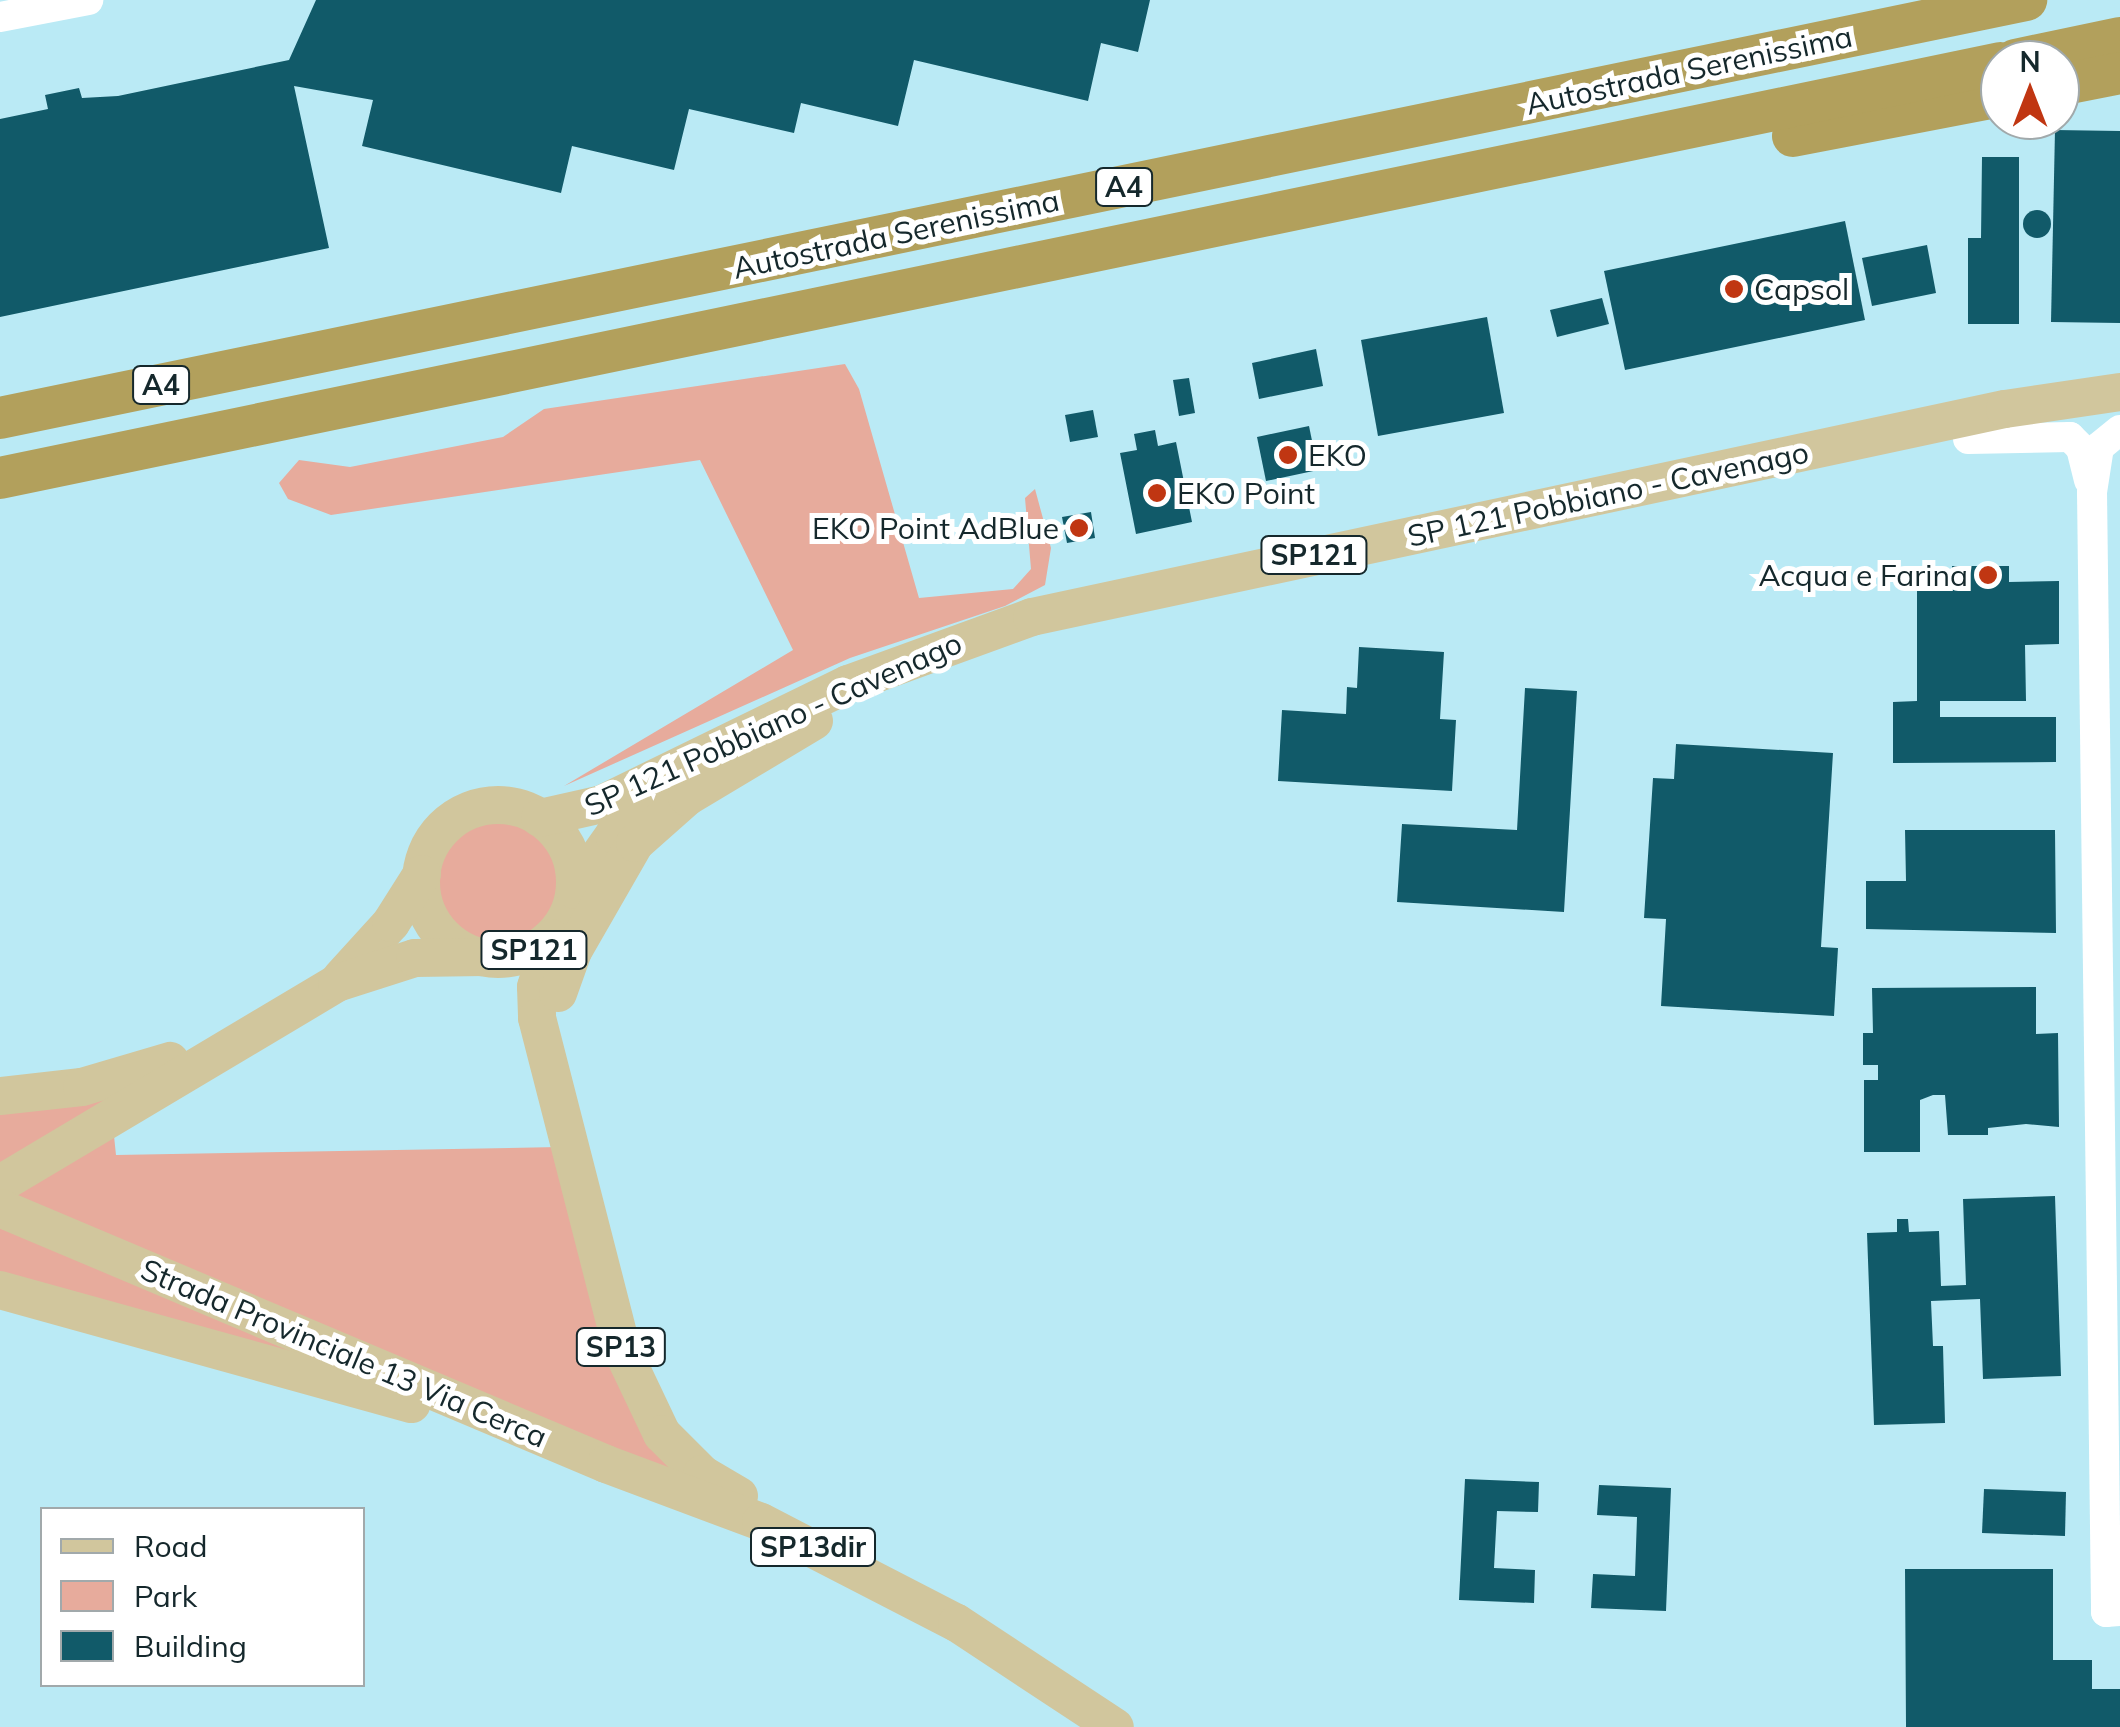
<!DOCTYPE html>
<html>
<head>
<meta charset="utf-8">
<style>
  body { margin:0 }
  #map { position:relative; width:2120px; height:1727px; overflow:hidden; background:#baeaf5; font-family:Mulish,sans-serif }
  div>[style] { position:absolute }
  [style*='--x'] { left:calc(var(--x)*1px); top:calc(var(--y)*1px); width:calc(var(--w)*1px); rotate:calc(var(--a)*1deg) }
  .green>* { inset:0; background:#e7ab9c }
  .round { border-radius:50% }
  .building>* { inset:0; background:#115a69 }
  .minor>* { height:30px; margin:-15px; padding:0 15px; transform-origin:15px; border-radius:15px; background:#fff }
  .major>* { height:38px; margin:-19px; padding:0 19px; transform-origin:19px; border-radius:19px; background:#d1c69d }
  .major>.ring { margin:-19px; padding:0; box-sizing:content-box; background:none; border:38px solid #d1c69d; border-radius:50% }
  .highway>* { height:42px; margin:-21px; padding:0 21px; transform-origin:21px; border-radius:21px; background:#b2a05c }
  .dots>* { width:28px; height:28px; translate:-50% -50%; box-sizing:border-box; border:5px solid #fff; border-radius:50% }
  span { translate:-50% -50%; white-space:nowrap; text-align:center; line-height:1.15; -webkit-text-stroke:10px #fff; paint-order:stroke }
  .shield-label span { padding:2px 8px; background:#fff; border:2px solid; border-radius:8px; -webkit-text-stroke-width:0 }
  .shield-label { font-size:28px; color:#15282c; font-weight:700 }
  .street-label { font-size:30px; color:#15282c }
  .poi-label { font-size:30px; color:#15282c }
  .left { translate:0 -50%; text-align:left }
  .right { translate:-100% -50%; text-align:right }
  .legend { position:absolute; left:40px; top:1507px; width:325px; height:180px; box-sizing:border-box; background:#fff; border:2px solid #a1a9ab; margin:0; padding:12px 18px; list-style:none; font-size:30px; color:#15282c }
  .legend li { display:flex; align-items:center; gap:20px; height:50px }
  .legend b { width:50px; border:2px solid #a1a9ab }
  .north { position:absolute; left:1980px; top:40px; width:100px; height:100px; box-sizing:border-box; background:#fff; border:2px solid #a1a9ab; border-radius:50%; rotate:0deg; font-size:28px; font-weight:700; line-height:40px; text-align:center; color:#15282c }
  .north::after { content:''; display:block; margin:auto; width:35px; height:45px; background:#c03612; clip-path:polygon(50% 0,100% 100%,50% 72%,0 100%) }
</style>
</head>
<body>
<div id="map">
  <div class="green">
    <div style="clip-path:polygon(845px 364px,859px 389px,919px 598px,1013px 589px,1031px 569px,1025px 498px,1035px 489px,1051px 548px,1045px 585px,1005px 606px,850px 658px,564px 786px,793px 650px,700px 460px,331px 515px,288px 499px,279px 483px,299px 460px,350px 467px,503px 437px,544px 409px)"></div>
    <div class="round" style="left:436px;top:818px;width:124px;height:124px"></div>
    <div style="clip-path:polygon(110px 1098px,116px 1155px,559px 1147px,681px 1476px,0 1281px,0 1105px)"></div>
  </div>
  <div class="building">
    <div style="clip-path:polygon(316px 0,1150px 0,1138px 52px,1101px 43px,1088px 101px,914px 60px,898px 126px,801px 103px,794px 133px,689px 109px,674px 170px,572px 146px,561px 193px,362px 146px,373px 100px,294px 86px,329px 248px,0 317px,0 119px,48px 109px,45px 95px,79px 88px,82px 98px,118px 96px,289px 60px)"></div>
    <div style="clip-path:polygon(2055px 130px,2120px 131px,2120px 323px,2051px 322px)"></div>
    <div style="clip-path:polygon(1982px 157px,2019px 157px,2019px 324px,1968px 324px,1968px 238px,1981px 238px)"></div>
    <div class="round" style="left:2023px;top:210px;width:28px;height:28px"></div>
    <div style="clip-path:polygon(1845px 221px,1865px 320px,1625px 370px,1604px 271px)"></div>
    <div style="clip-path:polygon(1927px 245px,1936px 293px,1872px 306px,1862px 258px)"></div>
    <div style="clip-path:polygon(1602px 298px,1609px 324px,1557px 337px,1550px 310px)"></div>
    <div style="clip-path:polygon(1487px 317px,1504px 413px,1378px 436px,1361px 340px)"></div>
    <div style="clip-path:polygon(1316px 349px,1323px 386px,1259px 399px,1252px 363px)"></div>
    <div style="clip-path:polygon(1189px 378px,1195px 413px,1179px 416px,1173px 380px)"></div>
    <div style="clip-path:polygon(1093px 410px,1098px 437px,1070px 442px,1065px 415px)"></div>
    <div style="clip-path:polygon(1309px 426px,1318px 470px,1266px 481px,1257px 437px)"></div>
    <div style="clip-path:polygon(1155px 430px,1158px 446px,1176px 442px,1192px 522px,1136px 534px,1120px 453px,1137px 450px,1134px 434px)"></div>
    <div style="clip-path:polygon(1091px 512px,1095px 538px,1067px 543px,1062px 517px)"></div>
    <div style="clip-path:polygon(1952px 566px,2009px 566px,2009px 582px,2059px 581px,2059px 644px,2025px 645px,2026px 701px,1940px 701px,1940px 717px,2056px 717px,2056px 762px,1893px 763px,1893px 702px,1917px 701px,1917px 582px,1952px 582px)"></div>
    <div style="clip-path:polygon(1359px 647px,1444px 652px,1440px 719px,1456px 720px,1452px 791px,1278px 781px,1282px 710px,1346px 714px,1347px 687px,1357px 688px)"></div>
    <div style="clip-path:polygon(1525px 688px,1577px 691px,1564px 912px,1397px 902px,1402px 824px,1517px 830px)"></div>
    <div style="clip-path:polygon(1676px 744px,1833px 753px,1821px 947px,1838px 948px,1834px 1016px,1661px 1006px,1666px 919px,1644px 918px,1653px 778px,1674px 779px)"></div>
    <div style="clip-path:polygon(1905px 830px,2055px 830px,2056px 933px,1866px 929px,1866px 881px,1906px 881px)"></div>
    <div style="clip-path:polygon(2036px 987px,2036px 1034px,2058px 1033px,2059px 1127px,2026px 1124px,1988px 1128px,1988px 1135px,1948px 1135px,1945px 1095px,1933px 1095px,1920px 1100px,1920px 1152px,1864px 1152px,1864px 1080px,1878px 1080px,1878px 1065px,1863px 1065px,1863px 1033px,1873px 1033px,1872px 988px)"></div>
    <div style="clip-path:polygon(2055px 1196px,2061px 1376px,1983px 1379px,1980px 1299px,1931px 1301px,1933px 1346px,1943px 1346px,1945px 1423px,1874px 1425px,1867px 1233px,1897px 1232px,1897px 1219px,1908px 1219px,1909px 1232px,1939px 1231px,1941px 1286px,1966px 1285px,1963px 1199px)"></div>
    <div style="clip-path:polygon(1465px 1479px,1539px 1482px,1538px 1512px,1497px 1511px,1494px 1568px,1535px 1570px,1534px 1603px,1459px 1600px)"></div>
    <div style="clip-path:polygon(1599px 1485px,1671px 1488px,1666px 1611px,1591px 1608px,1593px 1574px,1635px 1576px,1637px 1517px,1597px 1515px)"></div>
    <div style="clip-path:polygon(1984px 1489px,2066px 1492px,2065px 1536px,1982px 1533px)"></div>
    <div style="clip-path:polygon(1905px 1569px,2053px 1569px,2053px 1660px,2092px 1660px,2092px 1689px,2120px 1689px,2120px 1727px,1906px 1727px)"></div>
  </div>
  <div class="minor">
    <div style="--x:0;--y:17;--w:90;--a:-10.9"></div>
    <div style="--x:2120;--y:430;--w:27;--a:141"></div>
    <div style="--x:2099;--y:447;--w:46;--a:98.8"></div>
    <div style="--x:2092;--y:492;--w:1120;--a:89.28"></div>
    <div style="--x:2106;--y:1612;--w:14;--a:-4"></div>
    <div style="--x:1968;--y:439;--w:102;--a:-1.1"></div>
    <div style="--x:2070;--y:437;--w:16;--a:45"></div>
    <div style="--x:2081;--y:448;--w:33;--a:76"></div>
  </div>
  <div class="major">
    <div class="ring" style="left:421px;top:805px;width:116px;height:116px"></div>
    <div style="--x:540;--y:818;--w:64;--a:-12.7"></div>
    <div style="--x:602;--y:804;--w:274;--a:-26"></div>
    <div style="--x:848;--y:684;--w:196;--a:-20"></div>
    <div style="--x:1032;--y:617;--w:995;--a:-12.07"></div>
    <div style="--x:2005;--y:409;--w:116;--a:-8.4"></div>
    <div style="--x:575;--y:890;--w:67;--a:-54.7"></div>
    <div style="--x:614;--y:835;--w:74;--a:-37.3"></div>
    <div style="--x:551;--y:938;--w:51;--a:107"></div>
    <div style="--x:536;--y:987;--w:31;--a:88"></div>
    <div style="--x:537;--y:1018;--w:345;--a:75.6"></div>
    <div style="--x:623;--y:1352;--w:91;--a:64.6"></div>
    <div style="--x:662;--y:1434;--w:57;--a:45"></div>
    <div style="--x:702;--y:1474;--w:43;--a:30.7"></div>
    <div style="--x:341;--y:978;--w:74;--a:-47.7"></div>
    <div style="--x:391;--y:923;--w:58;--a:-57.7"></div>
    <div style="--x:558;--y:993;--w:45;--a:-70.3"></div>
    <div style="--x:573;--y:951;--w:125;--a:-60.1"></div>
    <div style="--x:635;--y:843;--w:69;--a:-41.5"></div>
    <div style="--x:687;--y:797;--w:148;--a:-30.9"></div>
    <div style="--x:0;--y:1096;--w:82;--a:-6.3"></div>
    <div style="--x:82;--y:1087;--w:92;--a:-16.5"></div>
    <div style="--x:0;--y:1184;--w:392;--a:-30.8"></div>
    <div style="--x:337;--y:983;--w:82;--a:-17.8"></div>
    <div style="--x:415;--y:958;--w:69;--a:-0.8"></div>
    <div style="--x:0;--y:1208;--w:658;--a:22.9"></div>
    <div style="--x:606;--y:1464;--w:165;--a:20.5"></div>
    <div style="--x:761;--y:1522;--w:220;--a:27.3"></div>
    <div style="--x:957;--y:1623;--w:189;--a:33.4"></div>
    <div style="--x:0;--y:1290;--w:427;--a:15.5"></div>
  </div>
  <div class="highway">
    <div style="--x:2015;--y:60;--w:107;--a:-11.8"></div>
    <div style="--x:2060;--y:85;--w:61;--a:-11.3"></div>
    <div style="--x:1793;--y:136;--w:211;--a:-10.9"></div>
    <div style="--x:0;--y:418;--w:2069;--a:-11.66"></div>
    <div style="--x:0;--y:478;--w:2043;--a:-11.72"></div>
  </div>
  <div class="dots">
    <div style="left:1734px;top:289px;background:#c03612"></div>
    <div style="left:1288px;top:455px;background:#c03612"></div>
    <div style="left:1157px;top:493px;background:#c03612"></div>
    <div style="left:1079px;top:528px;background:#c03612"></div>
    <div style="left:1988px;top:575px;background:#c03612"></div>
  </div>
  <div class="shield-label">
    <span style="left:1124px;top:187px">A4</span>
    <span style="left:161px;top:385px">A4</span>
    <span style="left:1314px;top:555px">SP121</span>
    <span style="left:534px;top:950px">SP121</span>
    <span style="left:621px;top:1347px">SP13</span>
    <span style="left:813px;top:1547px">SP13dir</span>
  </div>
  <div class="street-label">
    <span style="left:1689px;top:70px;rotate:-12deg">Autostrada Serenissima</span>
    <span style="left:896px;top:234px;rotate:-12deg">Autostrada Serenissima</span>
    <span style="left:1608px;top:494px;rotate:-12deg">SP 121 Pobbiano - Cavenago</span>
    <span style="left:773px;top:724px;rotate:-24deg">SP 121 Pobbiano - Cavenago</span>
    <span style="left:344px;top:1353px;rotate:23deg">Strada Provinciale 13 Via Cerca</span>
  </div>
  <div class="poi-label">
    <span class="left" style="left:1754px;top:289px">Capsol</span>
    <span class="left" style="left:1308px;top:455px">EKO</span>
    <span class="left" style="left:1177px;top:493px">EKO Point</span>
    <span class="right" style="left:1059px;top:528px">EKO Point AdBlue</span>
    <span class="right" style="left:1968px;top:575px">Acqua e Farina</span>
  </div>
  <ul class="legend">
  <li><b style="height:12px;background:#d1c69d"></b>Road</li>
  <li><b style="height:28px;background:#e7ab9c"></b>Park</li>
  <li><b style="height:28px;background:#115a69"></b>Building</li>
  </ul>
  <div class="north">N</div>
</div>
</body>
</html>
